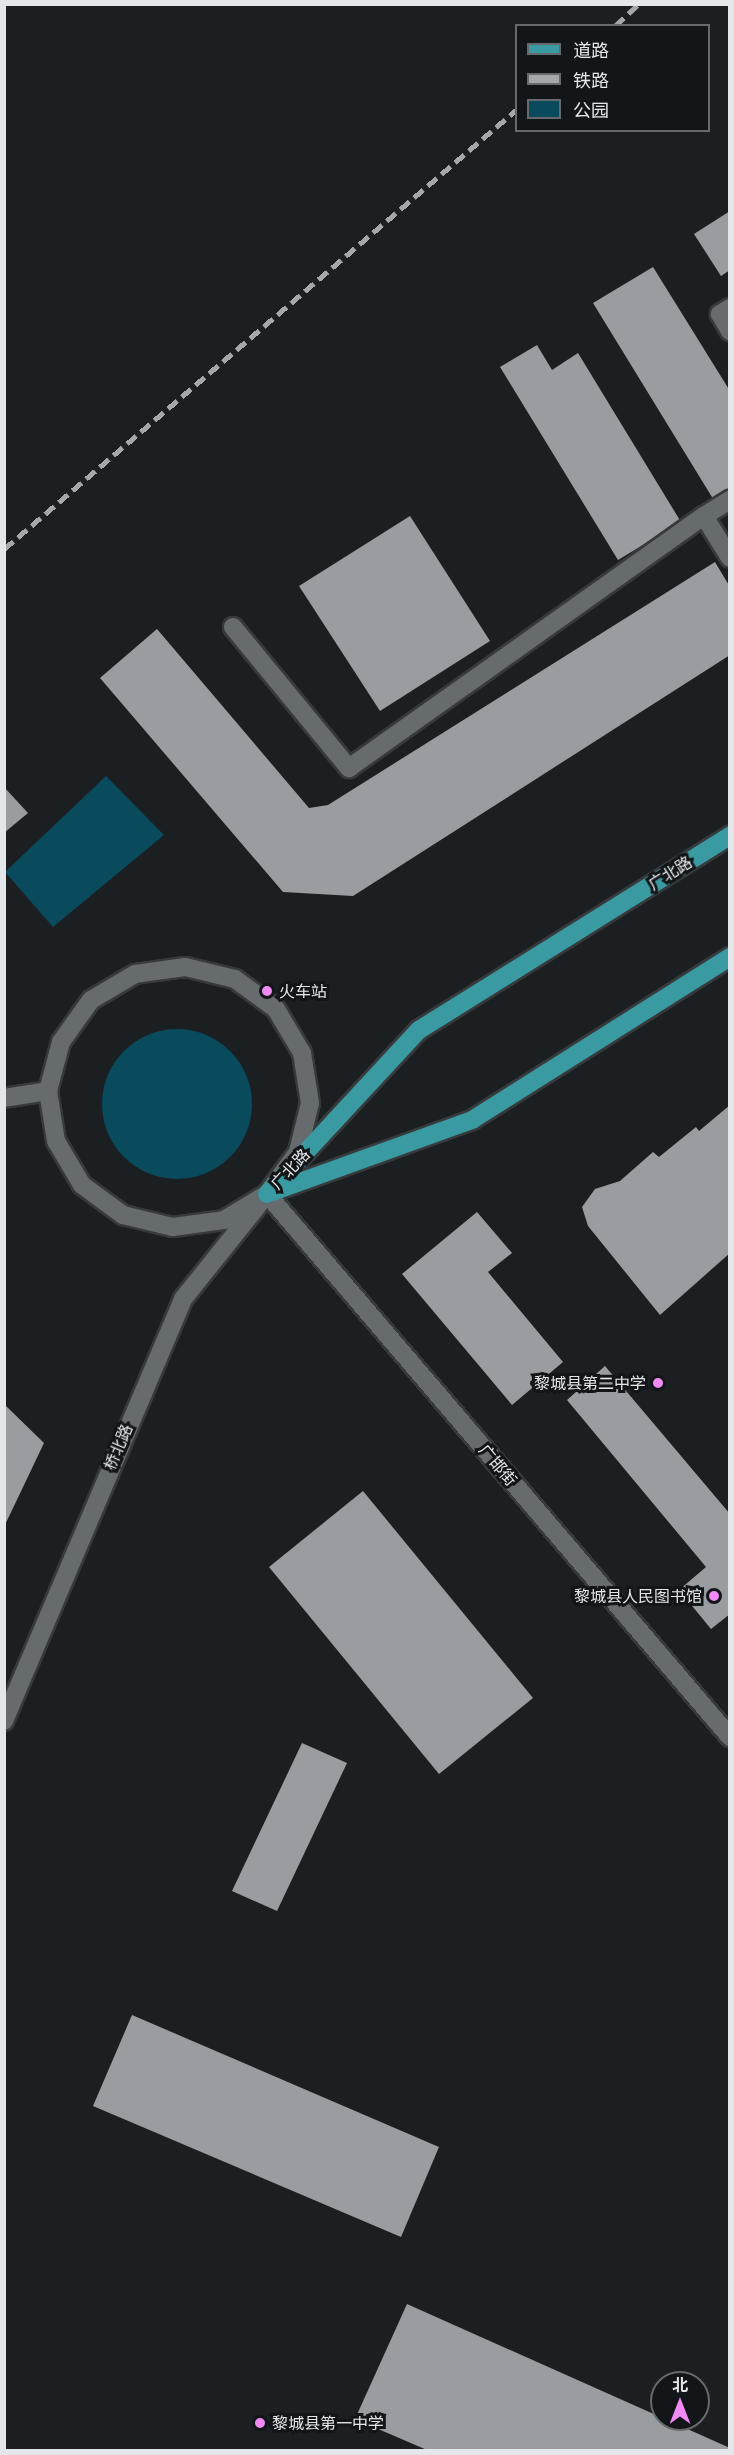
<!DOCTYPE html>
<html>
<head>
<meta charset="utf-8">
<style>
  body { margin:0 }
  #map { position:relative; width:734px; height:2455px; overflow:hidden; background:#1b1f21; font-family:"PT Sans Narrow","Noto Sans SC",sans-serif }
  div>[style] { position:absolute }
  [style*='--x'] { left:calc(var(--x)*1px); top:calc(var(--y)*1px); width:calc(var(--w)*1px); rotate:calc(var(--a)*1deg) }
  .green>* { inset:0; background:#094a5d }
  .round { border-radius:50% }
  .building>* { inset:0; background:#999da1 }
  .roads { filter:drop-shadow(2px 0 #373a3c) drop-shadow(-2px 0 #373a3c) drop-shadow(0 2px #373a3c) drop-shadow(0 -2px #373a3c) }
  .minor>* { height:18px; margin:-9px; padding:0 9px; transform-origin:9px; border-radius:9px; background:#666b6d }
  .major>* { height:18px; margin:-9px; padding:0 9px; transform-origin:9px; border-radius:9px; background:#399aa2 }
  .rail>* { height:4.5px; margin-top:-2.25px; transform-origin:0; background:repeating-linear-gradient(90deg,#a5a8aa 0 12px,transparent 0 18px) }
  .dots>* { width:16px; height:16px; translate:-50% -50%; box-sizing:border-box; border:3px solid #121618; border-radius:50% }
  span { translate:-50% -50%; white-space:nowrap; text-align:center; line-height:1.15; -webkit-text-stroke:6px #121618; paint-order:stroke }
  .street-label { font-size:16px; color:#e4e7e9 }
  .poi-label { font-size:16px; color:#e4e7e9 }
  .left { translate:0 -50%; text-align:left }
  .right { translate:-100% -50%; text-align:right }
  .frame { position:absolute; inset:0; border:6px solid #e4e7e9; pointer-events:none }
  .legend { position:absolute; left:515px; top:24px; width:195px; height:108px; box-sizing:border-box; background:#121618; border:2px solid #666a6c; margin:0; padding:8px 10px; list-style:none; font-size:18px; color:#e4e7e9 }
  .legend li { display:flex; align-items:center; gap:12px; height:30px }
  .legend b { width:30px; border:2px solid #666a6c }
  .north { position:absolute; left:650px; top:2371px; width:60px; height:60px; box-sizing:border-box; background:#121618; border:2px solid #666a6c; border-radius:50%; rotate:0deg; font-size:16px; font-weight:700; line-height:24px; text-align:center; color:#e4e7e9 }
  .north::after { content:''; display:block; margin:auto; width:21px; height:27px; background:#f18af4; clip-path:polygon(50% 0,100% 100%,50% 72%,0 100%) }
</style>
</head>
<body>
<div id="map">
  <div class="green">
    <div style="clip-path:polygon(106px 776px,164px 835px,53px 927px,5px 872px)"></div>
    <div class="round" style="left:102px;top:1029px;width:150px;height:150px"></div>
  </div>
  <div class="building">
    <div style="clip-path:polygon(730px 211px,730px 270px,721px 276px,694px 234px)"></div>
    <div style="clip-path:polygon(653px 267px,730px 391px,730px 493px,715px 502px,593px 303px)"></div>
    <div style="clip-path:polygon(537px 345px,552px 370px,578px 353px,681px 522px,618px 560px,500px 367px)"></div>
    <div style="clip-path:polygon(410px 516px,490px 641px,380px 711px,299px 586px)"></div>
    <div style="clip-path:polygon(715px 562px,730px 587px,730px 655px,353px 896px,283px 892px,100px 678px,157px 629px,309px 808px,328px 805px)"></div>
    <div style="clip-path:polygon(4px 787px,28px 813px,4px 833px)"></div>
    <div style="clip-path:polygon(730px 1105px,730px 1253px,660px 1315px,588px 1226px,582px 1207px,595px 1189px,620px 1181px,653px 1152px,659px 1157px,696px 1127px,699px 1131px)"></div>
    <div style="clip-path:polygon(477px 1212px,512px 1253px,488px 1272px,563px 1362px,512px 1405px,402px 1274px)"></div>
    <div style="clip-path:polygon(605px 1366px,730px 1514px,730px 1614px,711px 1629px,679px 1590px,706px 1567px,567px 1400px)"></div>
    <div style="clip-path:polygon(4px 1404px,44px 1443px,4px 1527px)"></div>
    <div style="clip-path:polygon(363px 1491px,533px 1698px,439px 1774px,269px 1567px)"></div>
    <div style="clip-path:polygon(302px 1743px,347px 1763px,277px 1911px,232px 1891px)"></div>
    <div style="clip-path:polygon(132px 2015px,439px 2147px,401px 2237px,93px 2106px)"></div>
    <div style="clip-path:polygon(407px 2304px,730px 2448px,730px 2450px,427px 2450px,355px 2419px)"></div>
  </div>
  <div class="roads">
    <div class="minor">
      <div style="--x:730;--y:308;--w:12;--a:149"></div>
      <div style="--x:720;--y:314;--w:20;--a:60"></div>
      <div style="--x:704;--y:516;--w:31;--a:-32"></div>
      <div style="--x:233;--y:627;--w:183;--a:50.6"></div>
      <div style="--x:349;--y:768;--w:435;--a:-35.4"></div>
      <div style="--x:704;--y:516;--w:49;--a:58.2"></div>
      <div style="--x:4;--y:1098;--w:45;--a:-9"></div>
      <div style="--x:267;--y:1194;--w:714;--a:49.55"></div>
      <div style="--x:4;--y:1721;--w:458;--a:-67"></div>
      <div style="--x:183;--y:1299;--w:134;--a:-51.3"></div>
      <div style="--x:267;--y:1194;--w:52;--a:-53.6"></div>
      <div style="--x:298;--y:1152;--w:50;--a:-76.2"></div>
      <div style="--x:310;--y:1103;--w:51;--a:-99.1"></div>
      <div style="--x:302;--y:1053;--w:51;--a:-120.6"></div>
      <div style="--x:276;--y:1009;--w:51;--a:-143.8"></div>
      <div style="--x:235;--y:979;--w:51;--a:-166.5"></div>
      <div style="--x:185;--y:967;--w:50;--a:172"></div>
      <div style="--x:135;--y:974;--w:51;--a:149.4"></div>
      <div style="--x:91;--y:1000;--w:52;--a:125.5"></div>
      <div style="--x:61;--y:1042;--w:51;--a:104.9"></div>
      <div style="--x:48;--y:1091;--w:51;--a:80.9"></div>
      <div style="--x:56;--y:1141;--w:51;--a:59.4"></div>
      <div style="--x:82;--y:1185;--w:51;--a:36.2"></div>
      <div style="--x:123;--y:1215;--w:51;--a:13.5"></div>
      <div style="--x:173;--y:1227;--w:51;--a:-7.8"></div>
      <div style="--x:224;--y:1220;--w:50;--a:-31.2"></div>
    </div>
    <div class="major">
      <div style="--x:272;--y:1192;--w:213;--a:-19.8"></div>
      <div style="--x:472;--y:1120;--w:305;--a:-32.3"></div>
      <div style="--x:267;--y:1194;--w:224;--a:-47.2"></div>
      <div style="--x:419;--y:1030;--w:367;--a:-32"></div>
    </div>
  </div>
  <div class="rail">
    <div style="--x:615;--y:26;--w:33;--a:-43"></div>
    <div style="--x:4;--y:549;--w:674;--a:-40.61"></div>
  </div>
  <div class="dots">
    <div style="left:267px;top:991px;background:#f18af4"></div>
    <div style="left:658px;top:1383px;background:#f18af4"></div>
    <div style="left:714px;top:1596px;background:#f18af4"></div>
    <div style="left:260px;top:2423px;background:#f18af4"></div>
  </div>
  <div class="street-label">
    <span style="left:670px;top:873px;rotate:-32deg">广北路</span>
    <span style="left:290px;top:1169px;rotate:-47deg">广北路</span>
    <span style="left:118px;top:1447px;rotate:-67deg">桥北路</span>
    <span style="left:498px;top:1465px;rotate:50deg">广邯街</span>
  </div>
  <div class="poi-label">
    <span class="left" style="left:279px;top:991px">火车站</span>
    <span class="right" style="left:646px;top:1383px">黎城县第二中学</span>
    <span class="right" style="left:702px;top:1596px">黎城县人民图书馆</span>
    <span class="left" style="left:272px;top:2423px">黎城县第一中学</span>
  </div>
  <div class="frame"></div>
  <ul class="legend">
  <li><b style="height:8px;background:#399aa2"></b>道路</li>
  <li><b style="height:8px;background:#a5a8aa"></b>铁路</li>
  <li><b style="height:16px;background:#094a5d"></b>公园</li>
  </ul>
  <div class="north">北</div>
</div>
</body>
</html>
